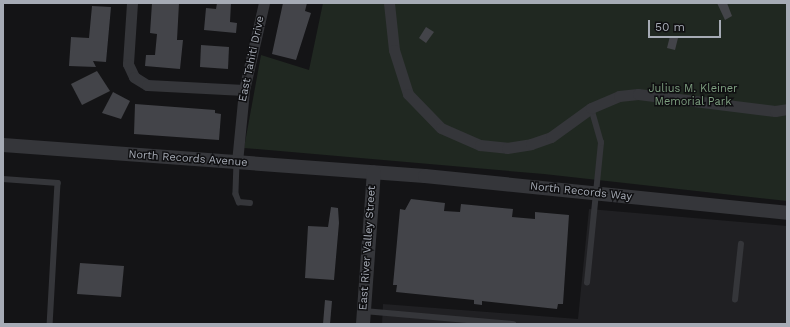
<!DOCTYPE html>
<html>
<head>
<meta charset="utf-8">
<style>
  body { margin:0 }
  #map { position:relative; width:790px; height:327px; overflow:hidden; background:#141416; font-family:"Work Sans",sans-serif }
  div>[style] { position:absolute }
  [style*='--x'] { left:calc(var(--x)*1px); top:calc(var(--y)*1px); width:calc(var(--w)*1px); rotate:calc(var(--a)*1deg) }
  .built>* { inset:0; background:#202023 }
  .green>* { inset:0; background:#202821 }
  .building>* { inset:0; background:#434449 }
  .service>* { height:5.5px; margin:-2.75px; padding:0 2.75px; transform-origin:2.75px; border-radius:2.75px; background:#35363a }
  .minor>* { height:11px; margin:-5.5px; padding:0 5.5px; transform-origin:5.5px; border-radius:5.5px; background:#35363a }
  .tertiary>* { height:14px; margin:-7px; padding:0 7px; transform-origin:7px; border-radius:7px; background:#35363a }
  span { translate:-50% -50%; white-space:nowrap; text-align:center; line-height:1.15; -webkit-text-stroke:3px #0f0f11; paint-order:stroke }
  .street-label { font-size:11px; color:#a6abb5 }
  .park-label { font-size:11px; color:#7e9f80 }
  .frame { position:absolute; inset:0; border:4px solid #a6abb5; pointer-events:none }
  .scale { position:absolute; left:648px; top:20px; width:73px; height:18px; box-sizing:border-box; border:2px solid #a6abb5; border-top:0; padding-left:5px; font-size:12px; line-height:14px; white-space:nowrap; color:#a6abb5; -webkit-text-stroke:3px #0f0f11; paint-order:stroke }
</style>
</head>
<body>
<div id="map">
  <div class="built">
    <div style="clip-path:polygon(589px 209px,787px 226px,787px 324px,382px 324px,383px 304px,578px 319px)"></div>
  </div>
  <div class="green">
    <div style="clip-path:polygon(323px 3px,787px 3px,787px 201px,544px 174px,244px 148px,261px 55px,309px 70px)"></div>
  </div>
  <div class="building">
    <div style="clip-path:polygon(152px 3px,179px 3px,177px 40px,183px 40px,180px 69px,145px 66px,146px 55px,155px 55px,157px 34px,150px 33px)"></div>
    <div style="clip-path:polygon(217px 3px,231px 3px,230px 22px,237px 23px,236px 33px,204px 30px,206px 8px,216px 9px)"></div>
    <div style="clip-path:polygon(283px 3px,307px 3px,305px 11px,311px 13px,296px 60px,272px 54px)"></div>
    <div style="clip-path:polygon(717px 3px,727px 3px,732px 16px,725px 20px)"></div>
    <div style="clip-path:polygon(92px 6px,111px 7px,106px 62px,93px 61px,96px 67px,69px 66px,71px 37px,89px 38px)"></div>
    <div style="clip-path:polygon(426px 27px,434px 32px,426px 43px,419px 38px)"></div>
    <div style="clip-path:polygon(670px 36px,678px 38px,675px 50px,667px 48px)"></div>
    <div style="clip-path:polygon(201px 45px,229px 47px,228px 69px,200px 67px)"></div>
    <div style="clip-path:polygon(97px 71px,110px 91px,82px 105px,71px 84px)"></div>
    <div style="clip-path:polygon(113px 92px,130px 101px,121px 119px,102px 113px)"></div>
    <div style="clip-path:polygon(135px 104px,215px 110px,215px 113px,221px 114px,219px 140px,134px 134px)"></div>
    <div style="clip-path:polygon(411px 199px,445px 203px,444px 211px,460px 212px,461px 204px,513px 209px,512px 217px,535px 219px,535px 212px,569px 215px,563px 304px,558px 304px,557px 309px,482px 301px,482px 305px,474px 304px,474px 300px,396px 292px,397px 285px,393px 285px,400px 209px,405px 210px)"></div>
    <div style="clip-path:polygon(331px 207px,338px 208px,339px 223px,334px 280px,305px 278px,308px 226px,328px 227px)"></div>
    <div style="clip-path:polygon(80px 263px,124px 266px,121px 297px,77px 294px)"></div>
    <div style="clip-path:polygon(325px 300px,332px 301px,330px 324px,323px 324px)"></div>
  </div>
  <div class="service">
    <div style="--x:237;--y:163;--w:31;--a:92"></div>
    <div style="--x:236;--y:194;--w:9;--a:69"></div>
    <div style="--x:239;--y:202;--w:11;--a:5"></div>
    <div style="--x:3;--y:179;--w:55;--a:4.2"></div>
    <div style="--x:58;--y:183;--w:141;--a:93.2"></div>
    <div style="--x:587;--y:283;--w:141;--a:-84.3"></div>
    <div style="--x:601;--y:143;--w:36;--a:-106"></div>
    <div style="--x:735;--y:300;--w:56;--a:-83.9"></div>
    <div style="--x:364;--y:311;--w:150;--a:5"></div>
  </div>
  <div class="minor">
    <div style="--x:132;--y:3;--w:61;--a:93.8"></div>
    <div style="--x:128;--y:64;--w:14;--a:65"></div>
    <div style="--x:134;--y:77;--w:15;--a:32"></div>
    <div style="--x:147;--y:85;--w:97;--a:3"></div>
    <div style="--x:389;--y:3;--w:47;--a:83.9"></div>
    <div style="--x:394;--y:50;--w:46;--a:72.3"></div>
    <div style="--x:408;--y:94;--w:47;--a:45.9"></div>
    <div style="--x:441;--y:128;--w:43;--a:23.6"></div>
    <div style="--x:480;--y:145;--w:27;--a:6"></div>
    <div style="--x:507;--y:148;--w:24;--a:-9"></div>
    <div style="--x:531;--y:144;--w:21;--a:-19"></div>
    <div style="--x:551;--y:137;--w:49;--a:-35.9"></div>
    <div style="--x:591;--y:108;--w:30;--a:-23"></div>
    <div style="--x:619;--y:96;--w:19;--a:-6"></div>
    <div style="--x:638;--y:94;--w:138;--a:7.1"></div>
    <div style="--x:775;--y:111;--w:12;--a:-9"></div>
    <div style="--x:237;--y:162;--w:72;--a:-84.4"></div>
    <div style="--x:244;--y:90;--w:89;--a:-77.1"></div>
  </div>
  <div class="tertiary">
    <div style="--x:3;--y:145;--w:423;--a:4.2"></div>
    <div style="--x:425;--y:176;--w:364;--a:5.8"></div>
    <div style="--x:363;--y:324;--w:152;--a:-85.9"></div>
  </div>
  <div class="street-label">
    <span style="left:252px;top:59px;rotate:-78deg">East Tahiti Drive</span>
    <span style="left:188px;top:159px;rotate:4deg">North Records Avenue</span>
    <span style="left:581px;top:192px;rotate:6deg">North Records Way</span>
    <span style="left:368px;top:248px;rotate:-86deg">East River Valley Street</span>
  </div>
  <div class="park-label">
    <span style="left:693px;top:96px">Julius M. Kleiner<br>Memorial Park</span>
  </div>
  <div class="frame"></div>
  <div class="scale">50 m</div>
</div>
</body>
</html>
